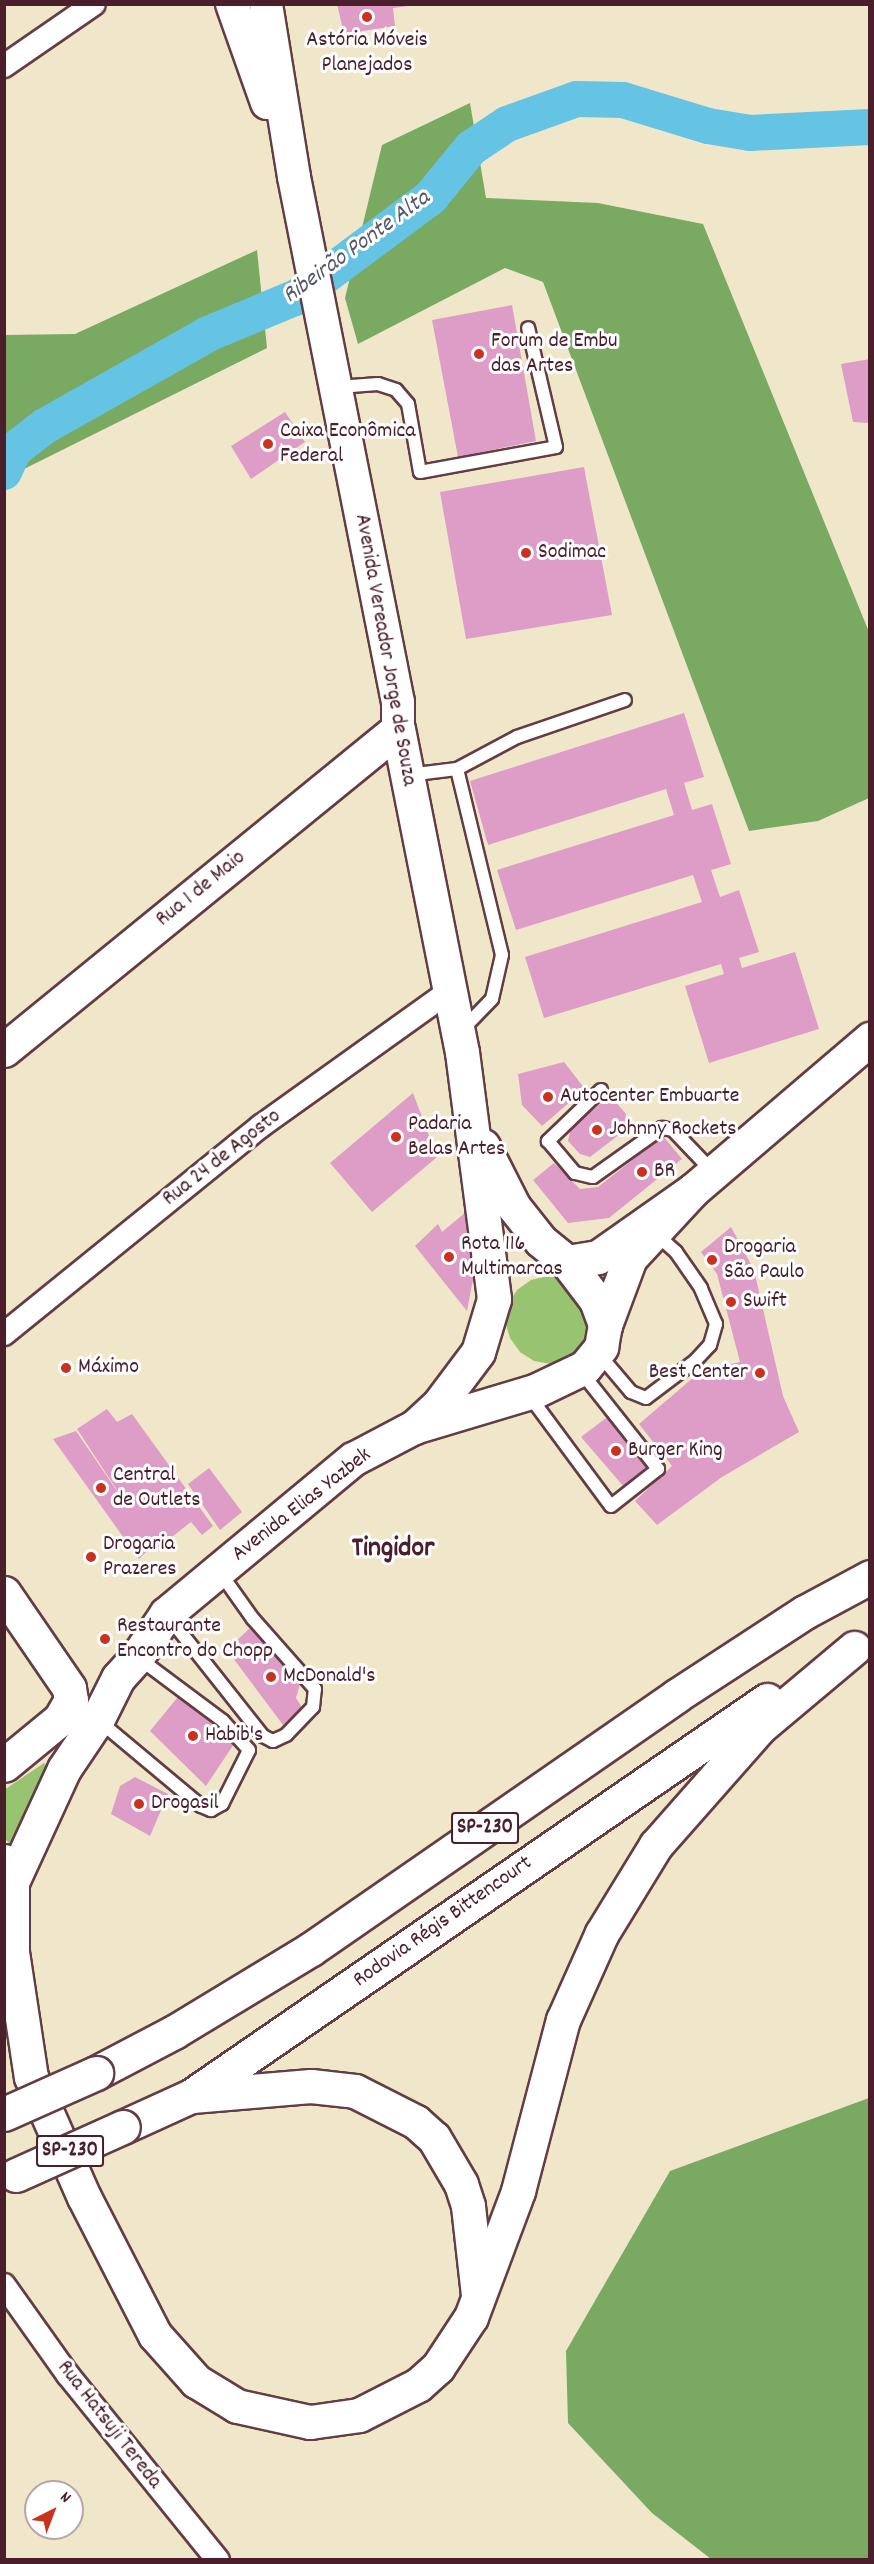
<!DOCTYPE html>
<html>
<head>
<meta charset="utf-8">
<style>
  body { margin:0 }
  #map { position:relative; width:874px; height:2564px; overflow:hidden; background:#f0e7cb; font-family:Dekko,sans-serif }
  div>[style] { position:absolute }
  [style*='--x'] { left:calc(var(--x)*1px); top:calc(var(--y)*1px); width:calc(var(--w)*1px); rotate:calc(var(--a)*1deg) }
  .green>* { inset:0; background:#98c370 }
  .forest>* { inset:0; background:#7aa962 }
  .river>* { height:36px; margin:-18px; padding:0 18px; transform-origin:18px; border-radius:18px; background:#65c3e3 }
  .building>* { inset:0; background:#dd9dc7 }
  .roads { filter:drop-shadow(2px 0 #633d43) drop-shadow(-2px 0 #633d43) drop-shadow(0 2px #633d43) drop-shadow(0 -2px #633d43) }
  .lane>* { height:12px; margin:-6px; padding:0 6px; transform-origin:6px; border-radius:6px; background:#fff }
  .street>* { height:22px; margin:-11px; padding:0 11px; transform-origin:11px; border-radius:11px; background:#fff }
  .secondary>* { height:32px; margin:-16px; padding:0 16px; transform-origin:16px; border-radius:16px; background:#fff }
  .primary>* { height:33px; margin:-16.5px; padding:0 16.5px; transform-origin:16.5px; border-radius:16.5px; background:#fff }
  .highway>* { height:33px; margin:-16.5px; padding:0 16.5px; transform-origin:16.5px; border-radius:16.5px; background:#fff }
  .bridges { filter:drop-shadow(2px 0 #633d43) drop-shadow(-2px 0 #633d43) drop-shadow(0 2px #633d43) drop-shadow(0 -2px #633d43) }
  .highway-bridge>* { height:33px; margin:-16.5px; padding:0 16.5px; transform-origin:16.5px; border-radius:16.5px; background:#fff }
  .dots>* { width:16px; height:16px; translate:-50% -50%; box-sizing:border-box; border:3px solid #fff; border-radius:50% }
  span { translate:-50% -50%; white-space:nowrap; text-align:center; line-height:1.15; -webkit-text-stroke:6px #fff; paint-order:stroke }
  .shield-label span { padding:2px 4px; background:#fff; border:2px solid; border-radius:4px; -webkit-text-stroke-width:0 }
  .shield-label { font-size:21px; color:#4a1f2b; font-weight:700 }
  .poi-label { font-size:22px; color:#4a1f2b }
  .left { translate:0 -50%; text-align:left }
  .right { translate:-100% -50%; text-align:right }
  .street-label { font-size:22px; color:#4a1f2b }
  .water-label { font-size:24px; color:#53586b; font-style:italic }
  .district-label { font-size:28px; color:#4a1f2b; font-weight:700 }
  .frame { position:absolute; inset:0; border:6px solid #4a1f2b; pointer-events:none }
  .north { position:absolute; left:24px; top:2480px; width:60px; height:60px; box-sizing:border-box; background:#fff; border:2px solid #b7a5aa; border-radius:50%; rotate:42deg; font-size:16px; font-weight:700; line-height:24px; text-align:center; color:#4a1f2b }
  .north::after { content:''; display:block; margin:auto; width:21px; height:27px; background:#c8321e; clip-path:polygon(50% 0,100% 100%,50% 72%,0 100%) }
</style>
</head>
<body>
<div id="map">
  <div class="green">
    <div style="clip-path:polygon(548px 1276px,565px 1278px,594px 1318px,582px 1350px,568px 1360px,551px 1364px,534px 1361px,520px 1352px,510px 1338px,505px 1321px,508px 1304px,517px 1290px,531px 1280px)"></div>
    <div style="clip-path:polygon(44px 1763px,49px 1769px,11px 1845px,5px 1839px,4px 1790px)"></div>
  </div>
  <div class="forest">
    <div style="clip-path:polygon(470px 103px,486px 198px,598px 203px,703px 224px,869px 632px,869px 798px,818px 821px,749px 831px,543px 282px,505px 268px,358px 344px,345px 298px,382px 145px)"></div>
    <div style="clip-path:polygon(257px 250px,267px 348px,16px 473px,5px 487px,5px 335px,75px 334px)"></div>
    <div style="clip-path:polygon(869px 2098px,869px 2559px,711px 2559px,652px 2513px,568px 2423px,566px 2351px,670px 2171px)"></div>
  </div>
  <div class="river">
    <div style="--x:4;--y:472;--w:24;--a:-66"></div>
    <div style="--x:14;--y:450;--w:39;--a:-38"></div>
    <div style="--x:45;--y:426;--w:187;--a:-29.4"></div>
    <div style="--x:208;--y:334;--w:96;--a:-22.6"></div>
    <div style="--x:297;--y:297;--w:167;--a:-36.7"></div>
    <div style="--x:431;--y:197;--w:63;--a:-50.8"></div>
    <div style="--x:471;--y:148;--w:43;--a:-33.7"></div>
    <div style="--x:507;--y:124;--w:74;--a:-19.7"></div>
    <div style="--x:577;--y:99;--w:46;--a:1.2"></div>
    <div style="--x:623;--y:100;--w:89;--a:17"></div>
    <div style="--x:708;--y:126;--w:43;--a:9.5"></div>
    <div style="--x:750;--y:133;--w:120;--a:-2.9"></div>
  </div>
  <div class="building">
    <div style="clip-path:polygon(337px 4px,408px 4px,408px 6px,393px 8px,395px 26px,344px 34px)"></div>
    <div style="clip-path:polygon(512px 305px,536px 441px,458px 457px,432px 320px)"></div>
    <div style="clip-path:polygon(870px 359px,870px 423px,853px 422px,841px 364px)"></div>
    <div style="clip-path:polygon(285px 412px,305px 442px,251px 479px,231px 446px)"></div>
    <div style="clip-path:polygon(584px 467px,612px 615px,466px 639px,440px 492px)"></div>
    <div style="clip-path:polygon(684px 713px,704px 777px,684px 783px,692px 810px,712px 804px,731px 864px,711px 870px,720px 897px,739px 890px,759px 952px,739px 958px,742px 968px,795px 952px,819px 1029px,709px 1063px,685px 986px,724px 974px,721px 964px,544px 1018px,525px 957px,702px 902px,693px 875px,516px 930px,497px 870px,674px 815px,666px 789px,488px 845px,470px 781px)"></div>
    <div style="clip-path:polygon(564px 1062px,585px 1089px,542px 1126px,522px 1105px,518px 1074px)"></div>
    <div style="clip-path:polygon(413px 1093px,437px 1157px,372px 1212px,330px 1163px)"></div>
    <div style="clip-path:polygon(614px 1100px,626px 1114px,624px 1131px,590px 1157px,580px 1154px,568px 1141px,571px 1128px,601px 1103px)"></div>
    <div style="clip-path:polygon(663px 1136px,682px 1159px,609px 1218px,568px 1223px,533px 1180px,554px 1163px,580px 1189px,598px 1187px)"></div>
    <div style="clip-path:polygon(466px 1212px,475px 1269px,467px 1311px,415px 1246px,438px 1224px,442px 1232px)"></div>
    <div style="clip-path:polygon(731px 1227px,754px 1270px,783px 1396px,799px 1432px,722px 1477px,657px 1525px,635px 1501px,672px 1466px,639px 1424px,701px 1371px,740px 1362px,717px 1274px,701px 1252px)"></div>
    <div style="clip-path:polygon(107px 1409px,117px 1422px,132px 1414px,213px 1526px,202px 1535px,191px 1522px,159px 1547px,154px 1544px,139px 1559px,53px 1439px,76px 1431px,130px 1510px,77px 1429px)"></div>
    <div style="clip-path:polygon(610px 1415px,650px 1464px,624px 1487px,581px 1437px)"></div>
    <div style="clip-path:polygon(209px 1468px,242px 1512px,220px 1530px,188px 1484px)"></div>
    <div style="clip-path:polygon(253px 1625px,301px 1680px,296px 1698px,303px 1709px,283px 1725px,227px 1650px)"></div>
    <div style="clip-path:polygon(182px 1692px,236px 1741px,206px 1786px,150px 1731px)"></div>
    <div style="clip-path:polygon(135px 1777px,168px 1794px,150px 1836px,111px 1814px,120px 1786px)"></div>
  </div>
  <div class="roads">
    <div class="lane">
      <div style="--x:338;--y:387;--w:40;--a:-4.3"></div>
      <div style="--x:378;--y:384;--w:19;--a:18"></div>
      <div style="--x:396;--y:390;--w:18;--a:49"></div>
      <div style="--x:408;--y:404;--w:69;--a:80"></div>
      <div style="--x:420;--y:472;--w:138;--a:-10.4"></div>
      <div style="--x:556;--y:447;--w:122;--a:-103.2"></div>
      <div style="--x:457;--y:769;--w:68;--a:-28.1"></div>
      <div style="--x:517;--y:737;--w:114;--a:-18.9"></div>
      <div style="--x:408;--y:775;--w:49;--a:-7"></div>
      <div style="--x:457;--y:769;--w:191;--a:76.4"></div>
      <div style="--x:502;--y:955;--w:45;--a:102.8"></div>
      <div style="--x:492;--y:999;--w:45;--a:134.1"></div>
      <div style="--x:601;--y:1090;--w:74;--a:136.1"></div>
      <div style="--x:548;--y:1141;--w:42;--a:49.8"></div>
      <div style="--x:575;--y:1173;--w:18;--a:13"></div>
      <div style="--x:593;--y:1177;--w:85;--a:-35.4"></div>
      <div style="--x:662;--y:1128;--w:11;--a:10"></div>
      <div style="--x:673;--y:1130;--w:58;--a:46.4"></div>
      <div style="--x:598;--y:1353;--w:51;--a:49.8"></div>
      <div style="--x:631;--y:1392;--w:16;--a:22"></div>
      <div style="--x:646;--y:1398;--w:61;--a:-37.1"></div>
      <div style="--x:695;--y:1361;--w:22;--a:-47"></div>
      <div style="--x:710;--y:1345;--w:22;--a:-74"></div>
      <div style="--x:716;--y:1324;--w:39;--a:-113"></div>
      <div style="--x:701;--y:1288;--w:44;--a:-124.8"></div>
      <div style="--x:676;--y:1252;--w:28;--a:-138"></div>
      <div style="--x:528;--y:1394;--w:139;--a:53.5"></div>
      <div style="--x:611;--y:1506;--w:60;--a:-38.2"></div>
      <div style="--x:658;--y:1469;--w:124;--a:-128.4"></div>
      <div style="--x:167;--y:1615;--w:154;--a:51.6"></div>
      <div style="--x:263;--y:1736;--w:11;--a:27"></div>
      <div style="--x:273;--y:1741;--w:14;--a:-25"></div>
      <div style="--x:286;--y:1735;--w:39;--a:-46"></div>
      <div style="--x:313;--y:1707;--w:18;--a:-84"></div>
      <div style="--x:315;--y:1689;--w:94;--a:-131.5"></div>
      <div style="--x:253;--y:1619;--w:59;--a:-125.3"></div>
      <div style="--x:98;--y:1720;--w:134;--a:39.9"></div>
      <div style="--x:201;--y:1806;--w:11;--a:22"></div>
      <div style="--x:211;--y:1810;--w:13;--a:-29"></div>
      <div style="--x:222;--y:1804;--w:60;--a:-63.4"></div>
      <div style="--x:249;--y:1750;--w:39;--a:-132"></div>
      <div style="--x:223;--y:1721;--w:107;--a:-143.3"></div>
    </div>
    <div class="street">
      <div style="--x:4;--y:66;--w:109;--a:-34.6"></div>
      <div style="--x:4;--y:1334;--w:331;--a:-39"></div>
      <div style="--x:261;--y:1126;--w:230;--a:-35.6"></div>
      <div style="--x:4;--y:2285;--w:110;--a:54.6"></div>
      <div style="--x:68;--y:2375;--w:238;--a:51"></div>
    </div>
    <div class="secondary">
      <div style="--x:232;--y:4;--w:105;--a:70.5"></div>
      <div style="--x:266;--y:4;--w:175;--a:80.8"></div>
      <div style="--x:294;--y:177;--w:535;--a:78.8"></div>
      <div style="--x:398;--y:702;--w:27;--a:90"></div>
    </div>
    <div class="primary">
      <div style="--x:4;--y:1050;--w:508;--a:-39.17"></div>
      <div style="--x:398;--y:729;--w:329;--a:78.8"></div>
      <div style="--x:462;--y:1052;--w:249;--a:82.6"></div>
      <div style="--x:494;--y:1299;--w:55;--a:106.8"></div>
      <div style="--x:478;--y:1352;--w:65;--a:126.9"></div>
      <div style="--x:439;--y:1404;--w:34;--a:137"></div>
      <div style="--x:483;--y:1146;--w:68;--a:63.1"></div>
      <div style="--x:514;--y:1207;--w:43;--a:51.5"></div>
      <div style="--x:541;--y:1241;--w:33;--a:39"></div>
      <div style="--x:567;--y:1262;--w:31;--a:-9"></div>
      <div style="--x:598;--y:1257;--w:116;--a:-35.2"></div>
      <div style="--x:693;--y:1190;--w:233;--a:-40.5"></div>
      <div style="--x:567;--y:1262;--w:48;--a:52.7"></div>
      <div style="--x:596;--y:1300;--w:27;--a:70"></div>
      <div style="--x:4;--y:1593;--w:115;--a:55.6"></div>
      <div style="--x:69;--y:1688;--w:12;--a:81"></div>
      <div style="--x:71;--y:1700;--w:22;--a:120"></div>
      <div style="--x:60;--y:1719;--w:72;--a:140.6"></div>
      <div style="--x:4;--y:1891;--w:12;--a:-48"></div>
      <div style="--x:12;--y:1882;--w:124;--a:-65.3"></div>
      <div style="--x:64;--y:1769;--w:59;--a:-56"></div>
      <div style="--x:97;--y:1720;--w:47;--a:-63.4"></div>
      <div style="--x:118;--y:1678;--w:28;--a:-48"></div>
      <div style="--x:137;--y:1657;--w:52;--a:-56"></div>
      <div style="--x:166;--y:1614;--w:243;--a:-39.7"></div>
      <div style="--x:353;--y:1459;--w:69;--a:-27.7"></div>
      <div style="--x:414;--y:1427;--w:128;--a:-16.7"></div>
      <div style="--x:537;--y:1390;--w:53;--a:-25.6"></div>
      <div style="--x:585;--y:1367;--w:26;--a:-51"></div>
      <div style="--x:601;--y:1347;--w:22;--a:-80"></div>
      <div style="--x:605;--y:1325;--w:72;--a:-69.5"></div>
      <div style="--x:630;--y:1258;--w:93;--a:-47.2"></div>
    </div>
    <div class="highway">
      <div style="--x:4;--y:1861;--w:22;--a:69"></div>
      <div style="--x:12;--y:1882;--w:70;--a:90"></div>
      <div style="--x:12;--y:1952;--w:126;--a:81.4"></div>
      <div style="--x:31;--y:2077;--w:131;--a:66.2"></div>
      <div style="--x:84;--y:2197;--w:155;--a:62.8"></div>
      <div style="--x:155;--y:2335;--w:62;--a:48.3"></div>
      <div style="--x:196;--y:2381;--w:48;--a:31.4"></div>
      <div style="--x:237;--y:2406;--w:75;--a:12.4"></div>
      <div style="--x:310;--y:2422;--w:49;--a:-8.1"></div>
      <div style="--x:359;--y:2415;--w:66;--a:-27"></div>
      <div style="--x:418;--y:2385;--w:27;--a:-42"></div>
      <div style="--x:438;--y:2367;--w:60;--a:-56.6"></div>
      <div style="--x:471;--y:2317;--w:134;--a:-69.5"></div>
      <div style="--x:518;--y:2191;--w:177;--a:-75.3"></div>
      <div style="--x:563;--y:2020;--w:95;--a:-65.9"></div>
      <div style="--x:602;--y:1933;--w:103;--a:-58.5"></div>
      <div style="--x:656;--y:1845;--w:157;--a:-48.6"></div>
      <div style="--x:760;--y:1727;--w:123;--a:-40"></div>
      <div style="--x:96;--y:2073;--w:88;--a:-27.7"></div>
      <div style="--x:174;--y:2032;--w:160;--a:-31.2"></div>
      <div style="--x:311;--y:1949;--w:444;--a:-34.7"></div>
      <div style="--x:676;--y:1696;--w:154;--a:-33.1"></div>
      <div style="--x:805;--y:1612;--w:74;--a:-28.3"></div>
      <div style="--x:192;--y:2096;--w:119;--a:-4.8"></div>
      <div style="--x:311;--y:2086;--w:44;--a:6.5"></div>
      <div style="--x:355;--y:2091;--w:68;--a:26.9"></div>
      <div style="--x:416;--y:2122;--w:24;--a:42"></div>
      <div style="--x:434;--y:2138;--w:53;--a:59.6"></div>
      <div style="--x:461;--y:2184;--w:23;--a:72"></div>
      <div style="--x:468;--y:2206;--w:90;--a:83.6"></div>
      <div style="--x:123;--y:2127;--w:75;--a:-24.5"></div>
      <div style="--x:191;--y:2096;--w:699;--a:-34.51"></div>
    </div>
  </div>
  <div class="bridges">
    <div class="highway-bridge">
      <div style="--x:4;--y:2114;--w:101;--a:-24"></div>
      <div style="--x:16;--y:2175;--w:117;--a:-24.2"></div>
    </div>
  </div>
  <div class="dots">
    <div style="left:367px;top:17px;background:#c8321e"></div>
    <div style="left:479px;top:354px;background:#c8321e"></div>
    <div style="left:268px;top:444px;background:#c8321e"></div>
    <div style="left:526px;top:553px;background:#c8321e"></div>
    <div style="left:548px;top:1097px;background:#c8321e"></div>
    <div style="left:597px;top:1130px;background:#c8321e"></div>
    <div style="left:396px;top:1137px;background:#c8321e"></div>
    <div style="left:642px;top:1172px;background:#c8321e"></div>
    <div style="left:449px;top:1257px;background:#c8321e"></div>
    <div style="left:712px;top:1260px;background:#c8321e"></div>
    <div style="left:731px;top:1302px;background:#c8321e"></div>
    <div style="left:66px;top:1368px;background:#c8321e"></div>
    <div style="left:760px;top:1373px;background:#c8321e"></div>
    <div style="left:616px;top:1451px;background:#c8321e"></div>
    <div style="left:101px;top:1488px;background:#c8321e"></div>
    <div style="left:91px;top:1557px;background:#c8321e"></div>
    <div style="left:105px;top:1639px;background:#c8321e"></div>
    <div style="left:271px;top:1677px;background:#c8321e"></div>
    <div style="left:193px;top:1736px;background:#c8321e"></div>
    <div style="left:139px;top:1804px;background:#c8321e"></div>
  </div>
  <div class="shield-label">
    <span style="left:485px;top:1828px">SP-230</span>
    <span style="left:70px;top:2151px">SP-230</span>
  </div>
  <div class="poi-label">
    <span style="left:367px;top:53px">Astória Móveis<br>Planejados</span>
    <span class="left" style="left:491px;top:354px">Forum de Embu<br>das Artes</span>
    <span class="left" style="left:280px;top:444px">Caixa Econômica<br>Federal</span>
    <span class="left" style="left:538px;top:553px">Sodimac</span>
    <span class="left" style="left:560px;top:1097px">Autocenter Embuarte</span>
    <span class="left" style="left:408px;top:1137px">Padaria<br>Belas Artes</span>
    <span class="left" style="left:609px;top:1130px">Johnny Rockets</span>
    <span class="left" style="left:654px;top:1172px">BR</span>
    <span class="left" style="left:461px;top:1257px">Rota 116<br>Multimarcas</span>
    <span class="left" style="left:724px;top:1260px">Drogaria<br>São Paulo</span>
    <span class="left" style="left:743px;top:1302px">Swift</span>
    <span class="left" style="left:78px;top:1368px">Máximo</span>
    <span class="right" style="left:748px;top:1373px">Best Center</span>
    <span class="left" style="left:628px;top:1451px">Burger King</span>
    <span class="left" style="left:113px;top:1488px">Central<br>de Outlets</span>
    <span class="left" style="left:103px;top:1557px">Drogaria<br>Prazeres</span>
    <span class="left" style="left:117px;top:1639px">Restaurante<br>Encontro do Chopp</span>
    <span class="left" style="left:283px;top:1677px">McDonald's</span>
    <span class="left" style="left:205px;top:1736px">Habib's</span>
    <span class="left" style="left:151px;top:1804px">Drogasil</span>
  </div>
  <div class="street-label">
    <span style="left:385px;top:650px;rotate:80deg">Avenida Vereador Jorge de Souza</span>
    <span style="left:201px;top:889px;rotate:-39deg">Rua 1 de Maio</span>
    <span style="left:222px;top:1158px;rotate:-38deg">Rua 24 de Agosto</span>
    <span style="left:302px;top:1505px;rotate:-38deg">Avenida Elias Yazbek</span>
    <span style="left:443px;top:1922px;rotate:-35deg">Rodovia Régis Bittencourt</span>
    <span style="left:109px;top:2425px;rotate:52deg">Rua Hatsuji Tereda</span>
  </div>
  <div class="water-label">
    <span style="left:357px;top:248px;rotate:-36deg">Ribeirão Ponte Alta</span>
  </div>
  <div class="district-label">
    <span style="left:393px;top:1550px">Tingidor</span>
  </div>
  <div class="frame"></div>
  <div class="north">N</div>
</div>
</body>
</html>
